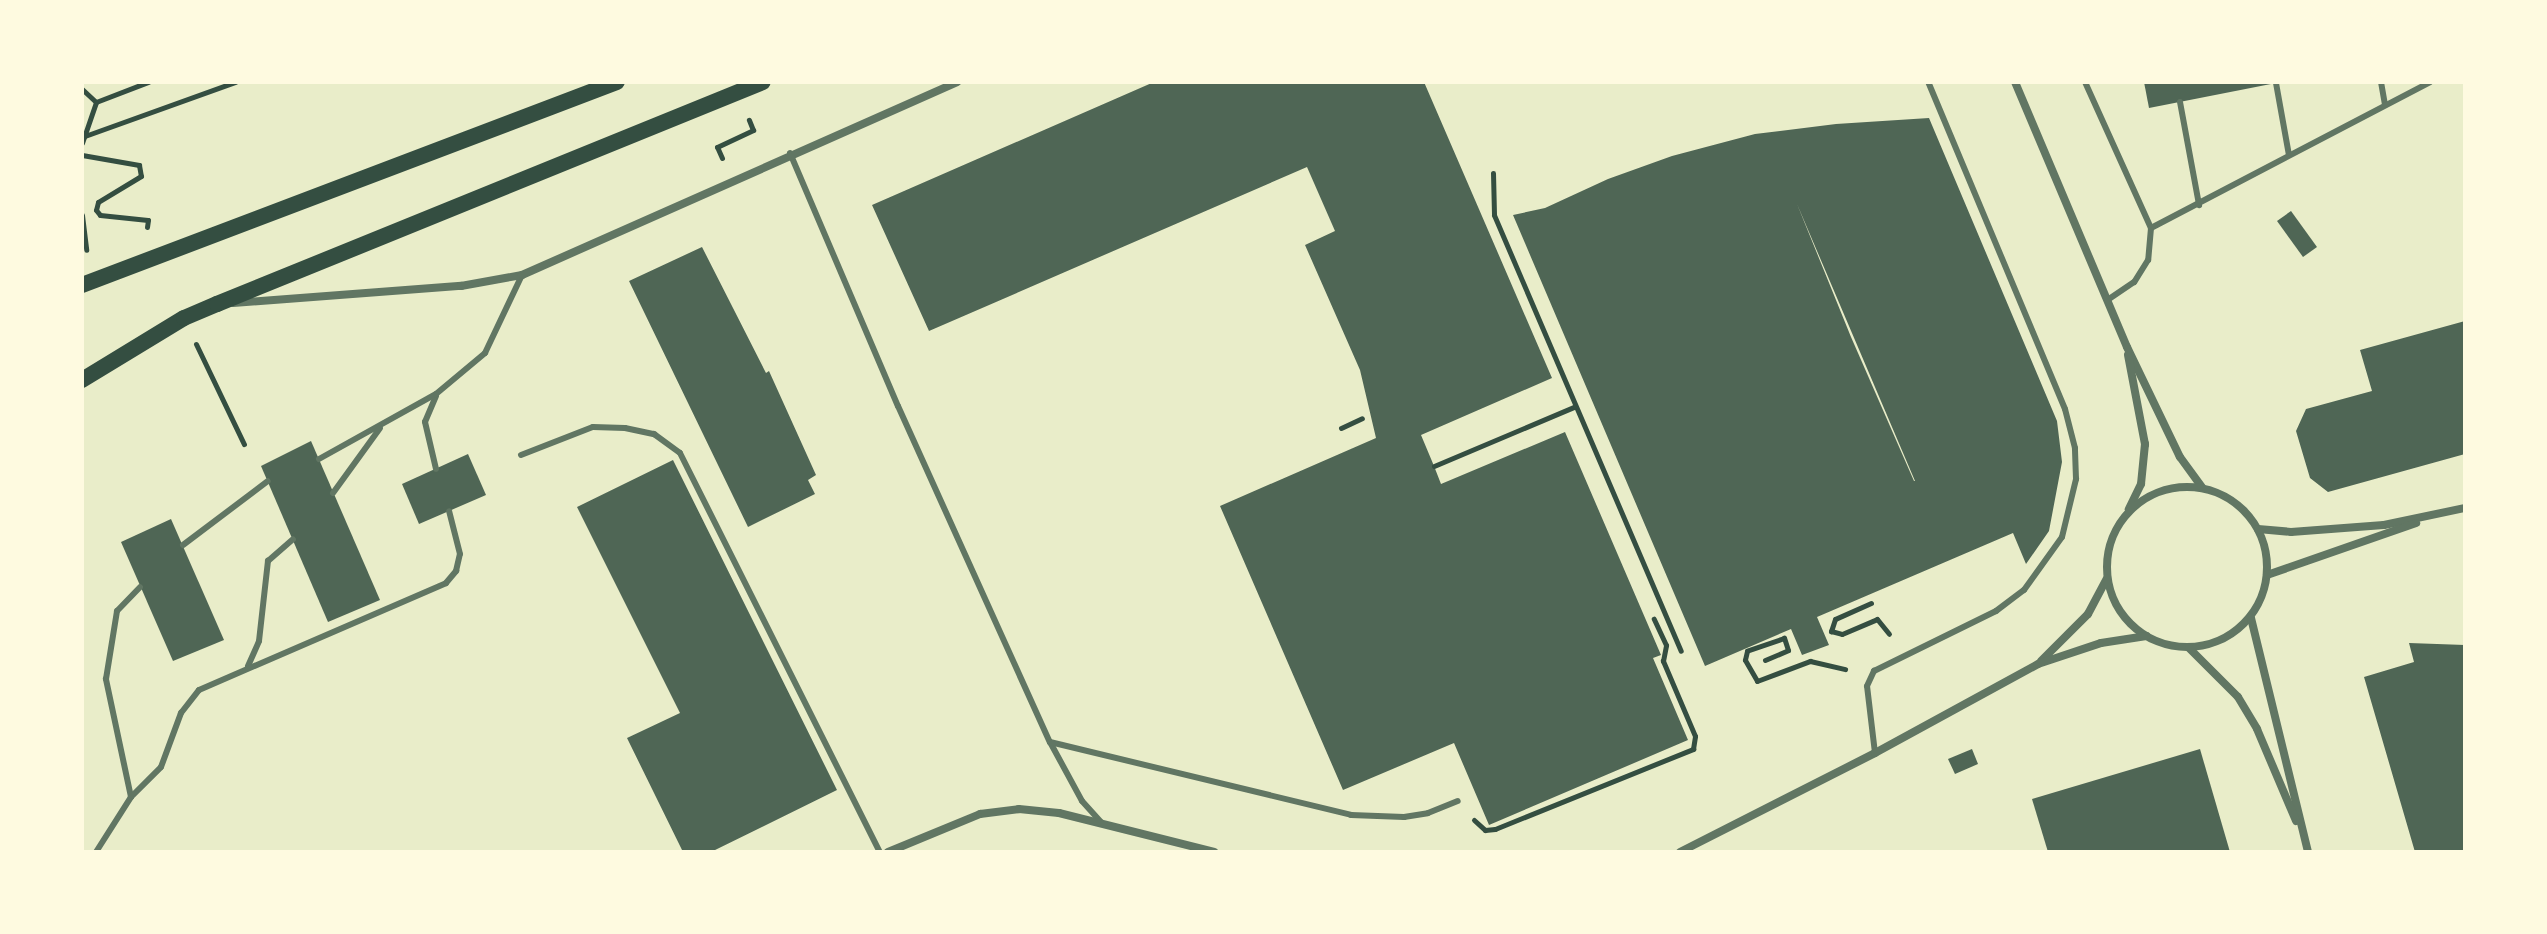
<!DOCTYPE html>
<html>
<head>
<meta charset="utf-8">
<style>
  body { margin:0 }
  #map { position:relative; width:2547px; height:934px; overflow:hidden; background:#e9edc9; font-family:"Playfair Display",serif }
  div>[style] { position:absolute }
  [style*='--x'] { left:calc(var(--x)*1px); top:calc(var(--y)*1px); width:calc(var(--w)*1px); rotate:calc(var(--a)*1deg) }
  .building>* { inset:0; background:#4f6655 }
  .path>* { height:5px; margin:-2.5px; padding:0 2.5px; transform-origin:2.5px; border-radius:2.5px; background:#344e41 }
  .service>* { height:6px; margin:-3px; padding:0 3px; transform-origin:3px; border-radius:3px; background:#617663 }
  .minor>* { height:8px; margin:-4px; padding:0 4px; transform-origin:4px; border-radius:4px; background:#617663 }
  .minor>.ring { margin:-4px; padding:0; box-sizing:content-box; background:none; border:8px solid #617663; border-radius:50% }
  .secondary>* { height:16px; margin:-8px; padding:0 8px; transform-origin:8px; border-radius:8px; background:#344e41 }
  span { translate:-50% -50%; white-space:nowrap; text-align:center; line-height:1.15; -webkit-text-stroke:6px #fefae0; paint-order:stroke }
  .frame { position:absolute; inset:0; border:84px solid #fefae0; pointer-events:none }
</style>
</head>
<body>
<div id="map">
  <div class="building">
    <div style="clip-path:polygon(1154px 82px,1424px 82px,1552px 378px,1421px 435px,1434px 466px,1441px 484px,1565px 432px,1661px 655px,1653px 658px,1688px 740px,1489px 825px,1454px 743px,1343px 790px,1220px 506px,1376px 438px,1360px 370px,1305px 245px,1335px 231px,1307px 167px,929px 331px,872px 205px)"></div>
    <div style="clip-path:polygon(2144px 82px,2275px 82px,2276px 83px,2149px 108px)"></div>
    <div style="clip-path:polygon(evenodd,1929px 118px,2057px 421px,2062px 462px,2049px 531px,2026px 564px,2013px 533px,1817px 617px,1829px 645px,1802px 655px,1791px 629px,1705px 666px,1513px 215px,1545px 208px,1608px 179px,1672px 156px,1755px 134px,1836px 124px,1929px 118px,1797px 204px,1915px 481px,1914px 481px,1851px 337px,1797px 204px)"></div>
    <div style="clip-path:polygon(2291px 211px,2317px 247px,2303px 257px,2277px 221px)"></div>
    <div style="clip-path:polygon(702px 247px,766px 373px,769px 371px,816px 475px,808px 480px,815px 494px,748px 527px,629px 281px)"></div>
    <div style="clip-path:polygon(2465px 321px,2465px 454px,2328px 492px,2310px 478px,2296px 431px,2306px 409px,2372px 391px,2360px 350px)"></div>
    <div style="clip-path:polygon(311px 441px,380px 600px,328px 622px,261px 466px)"></div>
    <div style="clip-path:polygon(468px 454px,486px 495px,419px 524px,402px 484px)"></div>
    <div style="clip-path:polygon(673px 460px,837px 790px,711px 852px,683px 852px,627px 738px,680px 713px,577px 507px)"></div>
    <div style="clip-path:polygon(171px 519px,224px 640px,173px 661px,121px 542px)"></div>
    <div style="clip-path:polygon(2409px 643px,2465px 645px,2465px 852px,2415px 852px,2364px 677px,2414px 662px)"></div>
    <div style="clip-path:polygon(1972px 749px,1978px 764px,1955px 774px,1948px 759px)"></div>
    <div style="clip-path:polygon(2200px 749px,2230px 852px,2048px 852px,2032px 799px)"></div>
  </div>
  <div class="path">
    <div style="--x:82;--y:89;--w:19;--a:43"></div>
    <div style="--x:96;--y:102;--w:56;--a:-21"></div>
    <div style="--x:82;--y:137;--w:163;--a:-19.8"></div>
    <div style="--x:82;--y:143;--w:43;--a:-71.1"></div>
    <div style="--x:82;--y:155;--w:58;--a:10"></div>
    <div style="--x:139;--y:165;--w:11;--a:80"></div>
    <div style="--x:141;--y:176;--w:50;--a:148.8"></div>
    <div style="--x:98;--y:202;--w:8;--a:104"></div>
    <div style="--x:96;--y:210;--w:6;--a:51"></div>
    <div style="--x:100;--y:215;--w:48;--a:5.9"></div>
    <div style="--x:148;--y:220;--w:7;--a:98"></div>
    <div style="--x:722;--y:158;--w:12;--a:-114"></div>
    <div style="--x:717;--y:147;--w:40;--a:-25"></div>
    <div style="--x:753;--y:130;--w:11;--a:-112"></div>
    <div style="--x:1493;--y:173;--w:42;--a:88.6"></div>
    <div style="--x:1494;--y:215;--w:474;--a:66.8"></div>
    <div style="--x:82;--y:215;--w:35;--a:83"></div>
    <div style="--x:196;--y:344;--w:111;--a:64.4"></div>
    <div style="--x:1341;--y:428;--w:23;--a:-25"></div>
    <div style="--x:1434;--y:466;--w:152;--a:-22.9"></div>
    <div style="--x:1871;--y:603;--w:39;--a:156"></div>
    <div style="--x:1835;--y:619;--w:13;--a:108"></div>
    <div style="--x:1831;--y:631;--w:11;--a:15"></div>
    <div style="--x:1842;--y:634;--w:38;--a:-23"></div>
    <div style="--x:1877;--y:619;--w:19;--a:51"></div>
    <div style="--x:1765;--y:660;--w:25;--a:-23"></div>
    <div style="--x:1788;--y:650;--w:13;--a:-108"></div>
    <div style="--x:1784;--y:638;--w:39;--a:161"></div>
    <div style="--x:1747;--y:651;--w:9;--a:103"></div>
    <div style="--x:1745;--y:660;--w:24;--a:60"></div>
    <div style="--x:1757;--y:681;--w:57;--a:-20.7"></div>
    <div style="--x:1810;--y:661;--w:36;--a:13"></div>
    <div style="--x:1474;--y:820;--w:15;--a:42"></div>
    <div style="--x:1485;--y:830;--w:10;--a:-6"></div>
    <div style="--x:1495;--y:829;--w:214;--a:-22"></div>
    <div style="--x:1693;--y:749;--w:13;--a:-81"></div>
    <div style="--x:1695;--y:736;--w:82;--a:-113.1"></div>
    <div style="--x:1663;--y:661;--w:16;--a:-79"></div>
    <div style="--x:1666;--y:645;--w:29;--a:-115"></div>
  </div>
  <div class="service">
    <div style="--x:2085;--y:82;--w:160;--a:65.7"></div>
    <div style="--x:2151;--y:228;--w:32;--a:95"></div>
    <div style="--x:2148;--y:260;--w:26;--a:122"></div>
    <div style="--x:2134;--y:282;--w:32;--a:146"></div>
    <div style="--x:2381;--y:82;--w:23;--a:80"></div>
    <div style="--x:2276;--y:83;--w:73;--a:79.8"></div>
    <div style="--x:2180;--y:102;--w:105;--a:79.5"></div>
    <div style="--x:790;--y:153;--w:275;--a:66.9"></div>
    <div style="--x:898;--y:406;--w:369;--a:65.7"></div>
    <div style="--x:1050;--y:742;--w:67;--a:61.5"></div>
    <div style="--x:1082;--y:801;--w:30;--a:48"></div>
    <div style="--x:2151;--y:228;--w:315;--a:-27.6"></div>
    <div style="--x:436;--y:396;--w:28;--a:113"></div>
    <div style="--x:425;--y:422;--w:48;--a:76.8"></div>
    <div style="--x:521;--y:455;--w:77;--a:-21.3"></div>
    <div style="--x:593;--y:427;--w:32;--a:2"></div>
    <div style="--x:625;--y:428;--w:30;--a:12"></div>
    <div style="--x:654;--y:434;--w:32;--a:36"></div>
    <div style="--x:680;--y:453;--w:446;--a:63.4"></div>
    <div style="--x:319;--y:459;--w:134;--a:-29.1"></div>
    <div style="--x:436;--y:394;--w:64;--a:-39.9"></div>
    <div style="--x:485;--y:353;--w:86;--a:-64.6"></div>
    <div style="--x:333;--y:493;--w:80;--a:-54.1"></div>
    <div style="--x:183;--y:545;--w:106;--a:-37"></div>
    <div style="--x:248;--y:666;--w:27;--a:-66"></div>
    <div style="--x:259;--y:641;--w:81;--a:-83.6"></div>
    <div style="--x:268;--y:561;--w:33;--a:-41"></div>
    <div style="--x:1050;--y:742;--w:310;--a:13.6"></div>
    <div style="--x:1351;--y:815;--w:53;--a:2.2"></div>
    <div style="--x:1404;--y:817;--w:24;--a:-9"></div>
    <div style="--x:1428;--y:813;--w:32;--a:-22"></div>
    <div style="--x:1875;--y:753;--w:67;--a:-96.8"></div>
    <div style="--x:1867;--y:686;--w:17;--a:-65"></div>
    <div style="--x:1874;--y:671;--w:136;--a:-26.2"></div>
    <div style="--x:1996;--y:611;--w:35;--a:-37"></div>
    <div style="--x:2024;--y:590;--w:65;--a:-54.4"></div>
    <div style="--x:2062;--y:537;--w:60;--a:-76.4"></div>
    <div style="--x:2076;--y:479;--w:31;--a:-92"></div>
    <div style="--x:2075;--y:448;--w:40;--a:-104.4"></div>
    <div style="--x:2065;--y:409;--w:355;--a:-112.7"></div>
    <div style="--x:131;--y:797;--w:121;--a:-102"></div>
    <div style="--x:106;--y:679;--w:69;--a:-80.8"></div>
    <div style="--x:117;--y:611;--w:33;--a:-46"></div>
    <div style="--x:96;--y:852;--w:65;--a:-57.5"></div>
    <div style="--x:131;--y:797;--w:42;--a:-45"></div>
    <div style="--x:161;--y:767;--w:58;--a:-69.7"></div>
    <div style="--x:181;--y:713;--w:29;--a:-52"></div>
    <div style="--x:199;--y:690;--w:269;--a:-23.4"></div>
    <div style="--x:446;--y:583;--w:16;--a:-50"></div>
    <div style="--x:456;--y:571;--w:17;--a:-77"></div>
    <div style="--x:460;--y:554;--w:44;--a:-104.3"></div>
  </div>
  <div class="minor">
    <div style="--x:2015;--y:82;--w:288;--a:67.1"></div>
    <div style="--x:2127;--y:347;--w:122;--a:64.3"></div>
    <div style="--x:2180;--y:457;--w:37;--a:54"></div>
    <div style="--x:233;--y:303;--w:229;--a:-4.3"></div>
    <div style="--x:461;--y:286;--w:62;--a:-10.2"></div>
    <div style="--x:522;--y:275;--w:476;--a:-23.9"></div>
    <div style="--x:2128;--y:355;--w:91;--a:79.2"></div>
    <div style="--x:2145;--y:444;--w:40;--a:95.7"></div>
    <div style="--x:2141;--y:484;--w:28;--a:116"></div>
    <div class="ring" style="left:2107px;top:487px;width:152px;height:152px"></div>
    <div style="--x:2258;--y:529;--w:33;--a:5"></div>
    <div style="--x:2291;--y:532;--w:93;--a:-4.3"></div>
    <div style="--x:2384;--y:525;--w:83;--a:-11.9"></div>
    <div style="--x:2267;--y:575;--w:158;--a:-19.2"></div>
    <div style="--x:2251;--y:618;--w:241;--a:76.3"></div>
    <div style="--x:2189;--y:648;--w:69;--a:45"></div>
    <div style="--x:2238;--y:697;--w:37;--a:59"></div>
    <div style="--x:2257;--y:729;--w:100;--a:67"></div>
    <div style="--x:2041;--y:661;--w:66;--a:-45"></div>
    <div style="--x:2088;--y:614;--w:40;--a:-62"></div>
    <div style="--x:888;--y:852;--w:100;--a:-22.4"></div>
    <div style="--x:980;--y:814;--w:39;--a:-7"></div>
    <div style="--x:1019;--y:809;--w:40;--a:5.7"></div>
    <div style="--x:1059;--y:813;--w:160;--a:14.1"></div>
    <div style="--x:1680;--y:852;--w:219;--a:-26.9"></div>
    <div style="--x:1875;--y:753;--w:186;--a:-28.6"></div>
    <div style="--x:2038;--y:664;--w:66;--a:-18.4"></div>
    <div style="--x:2101;--y:643;--w:46;--a:-8.8"></div>
  </div>
  <div class="secondary">
    <div style="--x:82;--y:285;--w:572;--a:-20.78"></div>
    <div style="--x:82;--y:380;--w:119;--a:-31.3"></div>
    <div style="--x:184;--y:318;--w:36;--a:-23"></div>
    <div style="--x:217;--y:304;--w:589;--a:-22.13"></div>
  </div>
  <div class="frame"></div>
</div>
</body>
</html>
